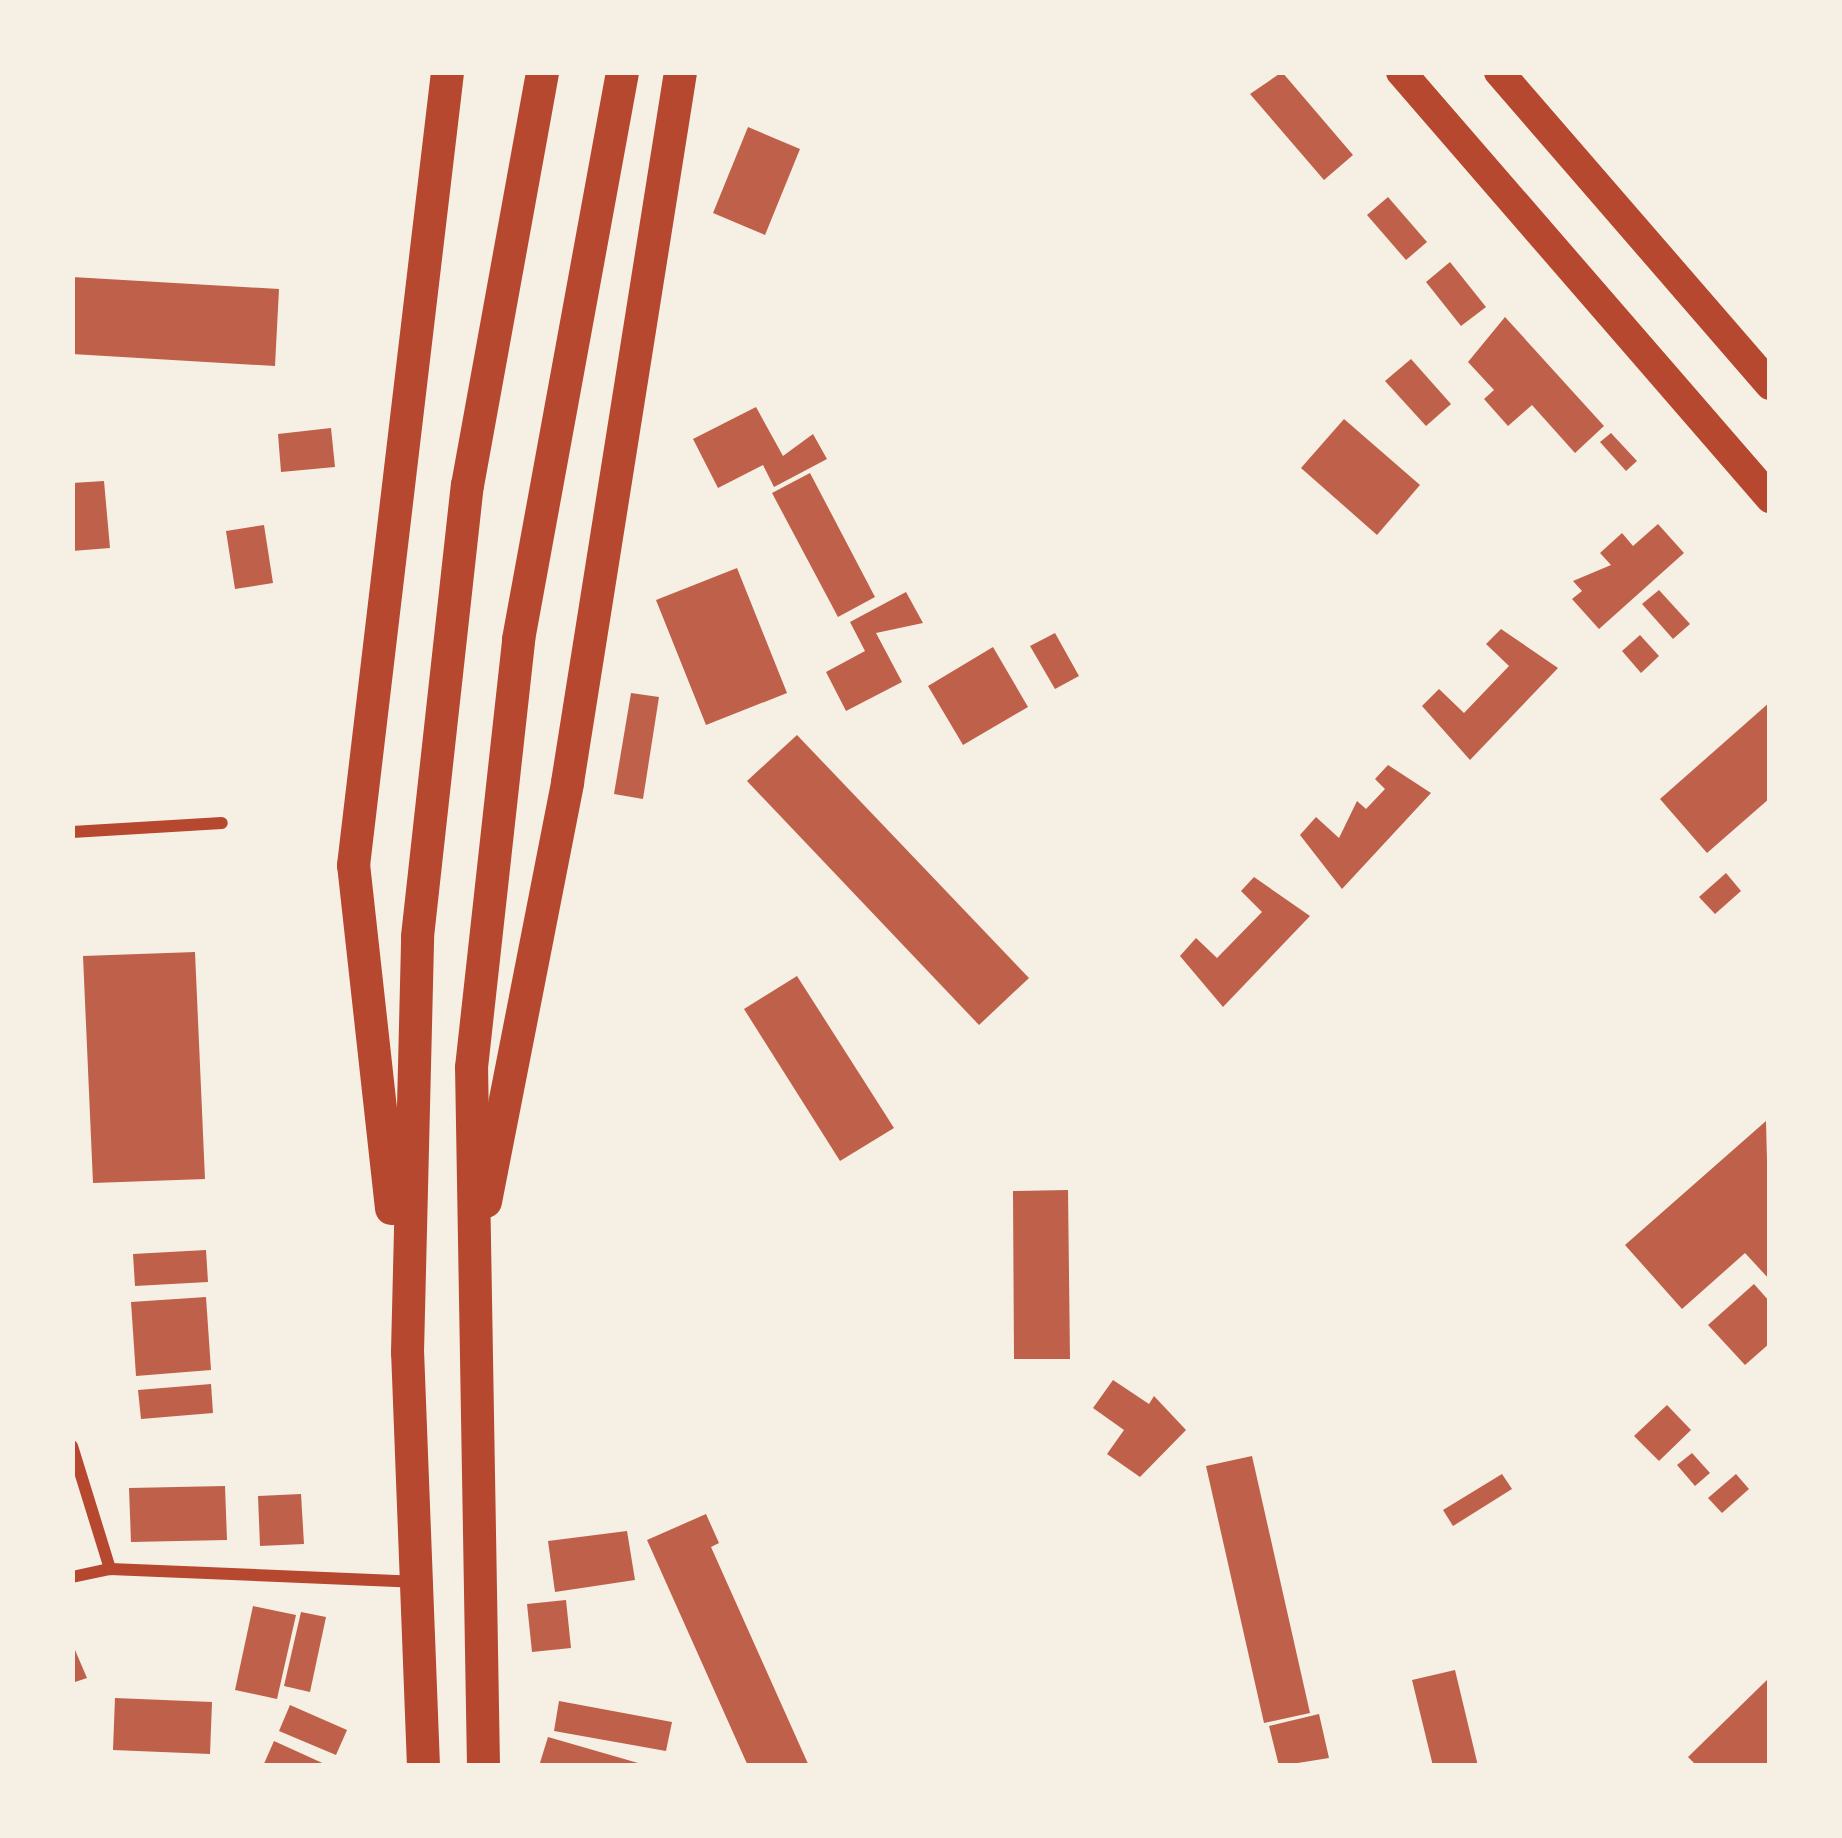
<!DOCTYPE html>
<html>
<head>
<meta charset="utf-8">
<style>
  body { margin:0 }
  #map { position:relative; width:1842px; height:1838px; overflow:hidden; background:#f6efe4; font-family:"PT Sans",sans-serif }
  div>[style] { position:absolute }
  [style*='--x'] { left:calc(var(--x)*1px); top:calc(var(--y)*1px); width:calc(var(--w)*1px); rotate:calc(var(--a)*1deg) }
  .building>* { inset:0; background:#bf614a }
  .minor>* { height:12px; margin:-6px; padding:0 6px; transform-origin:6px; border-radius:6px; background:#b5482f }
  .primary>* { height:30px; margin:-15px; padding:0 15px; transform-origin:15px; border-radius:15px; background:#b5482f }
  .trunk>* { height:33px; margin:-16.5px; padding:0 16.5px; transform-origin:16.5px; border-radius:16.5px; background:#b5482f }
  span { translate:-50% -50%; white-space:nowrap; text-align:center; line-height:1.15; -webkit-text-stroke:12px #f6efe4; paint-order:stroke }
  .frame { position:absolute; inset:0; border:75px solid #f6efe4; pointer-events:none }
</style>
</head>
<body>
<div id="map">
  <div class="building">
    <div style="clip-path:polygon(1282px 72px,1353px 155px,1324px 180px,1250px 94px)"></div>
    <div style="clip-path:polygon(748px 127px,800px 149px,765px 235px,713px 213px)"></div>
    <div style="clip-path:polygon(1388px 197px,1427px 242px,1406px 260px,1367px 215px)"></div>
    <div style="clip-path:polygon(1450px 262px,1486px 307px,1461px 326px,1426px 282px)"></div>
    <div style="clip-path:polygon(72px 277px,279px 289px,275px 366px,72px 354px)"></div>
    <div style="clip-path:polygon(1505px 317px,1604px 426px,1575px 453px,1532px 405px,1508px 426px,1484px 399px,1494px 390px,1468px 362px)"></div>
    <div style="clip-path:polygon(1411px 359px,1451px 404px,1426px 426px,1385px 381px)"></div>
    <div style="clip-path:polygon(756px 407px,783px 456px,813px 434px,827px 459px,774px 487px,763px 465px,718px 488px,693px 439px)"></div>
    <div style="clip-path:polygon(1344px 419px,1420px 485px,1377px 535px,1301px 468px)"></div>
    <div style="clip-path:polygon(331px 428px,335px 467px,281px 472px,278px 434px)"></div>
    <div style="clip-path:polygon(1611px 433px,1637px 461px,1626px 471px,1600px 442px)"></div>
    <div style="clip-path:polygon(810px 473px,875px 597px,838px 617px,772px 493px)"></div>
    <div style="clip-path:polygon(104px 481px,110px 548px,72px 551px,72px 483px)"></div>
    <div style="clip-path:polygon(1658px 524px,1684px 553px,1599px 629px,1572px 599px,1582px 591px,1573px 581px,1611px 565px,1600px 553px,1622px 533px,1633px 546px)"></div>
    <div style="clip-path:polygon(264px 525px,273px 583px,235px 589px,226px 531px)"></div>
    <div style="clip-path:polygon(737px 568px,787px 693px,706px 725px,656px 600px)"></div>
    <div style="clip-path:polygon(1659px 590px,1690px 624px,1673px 639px,1642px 604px)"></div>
    <div style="clip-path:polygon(906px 592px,923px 623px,876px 633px,902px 682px,846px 711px,826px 672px,865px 651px,850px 622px)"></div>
    <div style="clip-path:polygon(1501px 629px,1558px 668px,1470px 760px,1422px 706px,1439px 689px,1464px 713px,1509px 666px,1486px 644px)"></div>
    <div style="clip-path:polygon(1055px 633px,1079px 676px,1055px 689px,1030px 646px)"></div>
    <div style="clip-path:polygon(1640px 635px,1659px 656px,1641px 673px,1622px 651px)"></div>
    <div style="clip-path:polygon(993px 647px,1028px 707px,963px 745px,928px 686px)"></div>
    <div style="clip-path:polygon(631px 693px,659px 697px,643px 799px,614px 794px)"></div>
    <div style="clip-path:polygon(1770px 702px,1770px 798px,1707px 853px,1660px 799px)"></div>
    <div style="clip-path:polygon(797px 735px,1029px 978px,979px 1025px,747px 781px)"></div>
    <div style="clip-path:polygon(1388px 765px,1431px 793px,1342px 889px,1300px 835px,1316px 817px,1339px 838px,1357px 801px,1366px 809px,1385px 789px,1375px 779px)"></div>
    <div style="clip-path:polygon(1726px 873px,1741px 891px,1715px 914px,1699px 897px)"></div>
    <div style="clip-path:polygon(1254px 877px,1310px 916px,1223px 1007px,1180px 956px,1196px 938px,1217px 958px,1262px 912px,1241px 891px)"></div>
    <div style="clip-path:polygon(195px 952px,205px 1179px,93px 1183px,83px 956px)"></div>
    <div style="clip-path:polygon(797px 976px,894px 1128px,840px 1161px,744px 1009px)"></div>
    <div style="clip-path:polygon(1766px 1121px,1770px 1280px,1745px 1253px,1682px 1309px,1625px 1245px)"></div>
    <div style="clip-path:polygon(1068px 1190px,1070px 1359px,1014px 1359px,1013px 1191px)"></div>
    <div style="clip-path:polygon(206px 1250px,208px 1282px,135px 1286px,133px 1254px)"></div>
    <div style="clip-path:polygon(1754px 1284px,1770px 1302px,1770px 1343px,1745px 1365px,1708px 1325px)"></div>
    <div style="clip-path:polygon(206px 1297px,211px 1370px,136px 1376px,131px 1302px)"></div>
    <div style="clip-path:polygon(1113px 1380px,1149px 1404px,1154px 1396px,1186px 1430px,1140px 1477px,1107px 1454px,1124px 1430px,1093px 1408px)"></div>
    <div style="clip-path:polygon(211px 1384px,213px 1413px,141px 1419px,138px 1390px)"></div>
    <div style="clip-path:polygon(1667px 1405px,1691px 1430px,1659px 1461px,1634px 1436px)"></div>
    <div style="clip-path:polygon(1692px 1453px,1710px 1473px,1695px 1486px,1677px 1465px)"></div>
    <div style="clip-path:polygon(1252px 1456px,1310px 1713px,1264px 1723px,1206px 1466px)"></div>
    <div style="clip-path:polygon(1502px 1474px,1512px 1489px,1453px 1526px,1443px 1510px)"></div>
    <div style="clip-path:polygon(1736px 1474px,1749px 1489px,1722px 1513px,1708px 1498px)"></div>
    <div style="clip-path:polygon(225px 1486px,227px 1540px,131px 1542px,129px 1488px)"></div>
    <div style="clip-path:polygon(301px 1494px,304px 1544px,260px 1546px,258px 1496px)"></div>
    <div style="clip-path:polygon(706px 1514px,719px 1543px,711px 1547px,809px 1766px,748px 1766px,647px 1540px)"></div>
    <div style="clip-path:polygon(627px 1531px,635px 1580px,555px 1592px,548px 1541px)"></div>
    <div style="clip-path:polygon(566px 1600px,571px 1648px,532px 1652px,527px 1604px)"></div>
    <div style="clip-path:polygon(253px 1606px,296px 1615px,277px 1699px,235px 1690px)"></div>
    <div style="clip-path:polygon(301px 1612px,326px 1617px,310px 1692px,284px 1686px)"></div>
    <div style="clip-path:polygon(72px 1643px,87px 1678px,72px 1683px)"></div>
    <div style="clip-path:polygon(1455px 1670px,1478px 1766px,1433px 1766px,1412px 1680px)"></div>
    <div style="clip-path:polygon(1770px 1677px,1770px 1766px,1697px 1766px,1688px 1757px)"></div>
    <div style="clip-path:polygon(115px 1698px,212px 1702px,210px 1754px,113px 1750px)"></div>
    <div style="clip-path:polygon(559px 1701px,672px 1722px,666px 1751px,554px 1731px)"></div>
    <div style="clip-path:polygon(290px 1705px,347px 1730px,336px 1755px,279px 1731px)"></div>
    <div style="clip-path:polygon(1319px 1714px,1329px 1758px,1279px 1766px,1269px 1726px)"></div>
    <div style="clip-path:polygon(548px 1737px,645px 1765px,645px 1766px,539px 1766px)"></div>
    <div style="clip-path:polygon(274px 1741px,329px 1766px,263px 1766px)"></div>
  </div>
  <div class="minor">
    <div style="--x:72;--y:832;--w:150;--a:-3.4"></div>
    <div style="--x:72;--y:1446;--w:129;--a:72.8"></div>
    <div style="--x:72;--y:1577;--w:39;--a:-12"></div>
    <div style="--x:110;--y:1569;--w:304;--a:2.4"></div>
  </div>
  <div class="primary">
    <div style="--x:1401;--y:72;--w:564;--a:49.1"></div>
    <div style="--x:1499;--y:72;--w:414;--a:49.1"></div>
  </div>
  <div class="trunk">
    <div style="--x:485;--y:1201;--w:427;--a:-78.9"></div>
    <div style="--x:567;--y:782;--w:719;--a:-80.96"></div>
    <div style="--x:391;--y:1208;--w:345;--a:-96.3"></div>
    <div style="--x:353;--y:865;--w:799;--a:-83.24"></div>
    <div style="--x:423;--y:1766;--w:414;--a:-92.2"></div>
    <div style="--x:407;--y:1352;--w:416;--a:-88.6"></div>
    <div style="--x:417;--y:936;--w:454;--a:-83.7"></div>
    <div style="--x:467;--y:485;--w:420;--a:-79.7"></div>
    <div style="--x:483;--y:1766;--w:699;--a:-90.98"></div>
    <div style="--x:471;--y:1067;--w:431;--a:-83.7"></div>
    <div style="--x:518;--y:639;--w:576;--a:-79.61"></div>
  </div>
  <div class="frame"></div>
</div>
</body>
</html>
